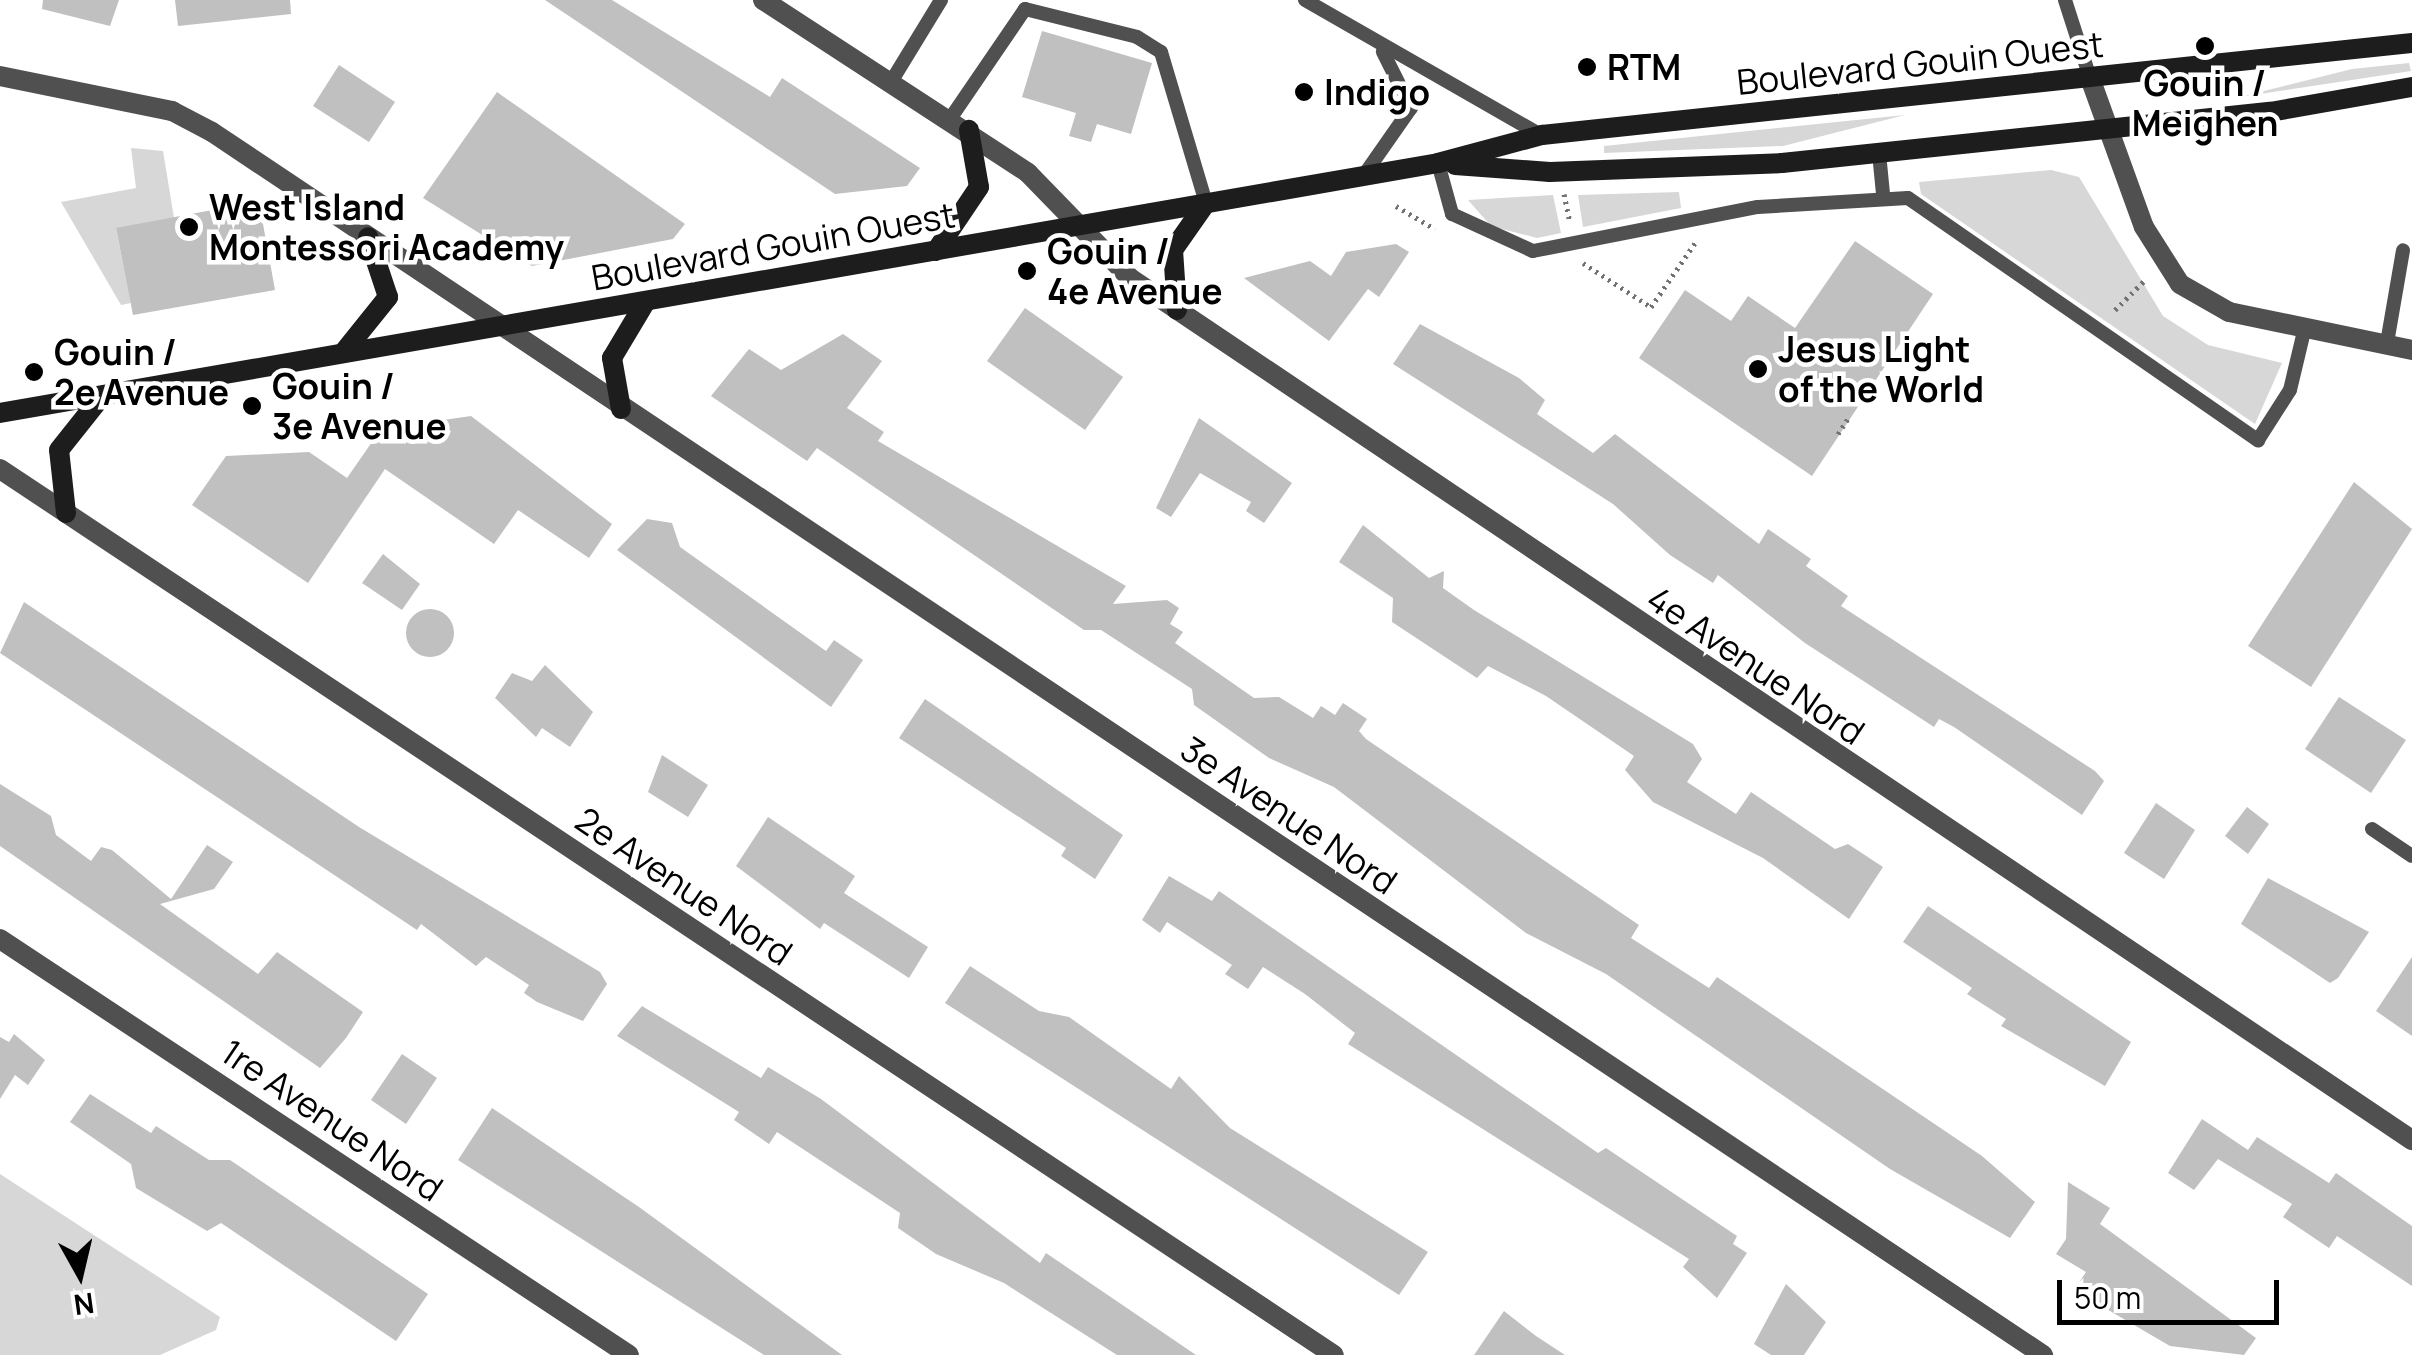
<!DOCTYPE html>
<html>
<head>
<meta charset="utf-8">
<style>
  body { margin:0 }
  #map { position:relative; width:2412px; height:1355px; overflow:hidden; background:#fff; font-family:Manrope,sans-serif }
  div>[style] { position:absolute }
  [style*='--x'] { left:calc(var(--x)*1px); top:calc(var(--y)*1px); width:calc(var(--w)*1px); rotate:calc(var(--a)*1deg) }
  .green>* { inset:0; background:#d7d7d7 }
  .building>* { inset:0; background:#c0c0c0 }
  .round { border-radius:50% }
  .path>* { height:5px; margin-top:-2.5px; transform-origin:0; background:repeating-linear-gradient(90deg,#727272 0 2.5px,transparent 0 7.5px) }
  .service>* { height:14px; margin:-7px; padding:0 7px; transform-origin:7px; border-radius:7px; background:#505050 }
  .minor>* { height:20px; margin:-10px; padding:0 10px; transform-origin:10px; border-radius:10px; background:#505050 }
  .secondary>* { height:20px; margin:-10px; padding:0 10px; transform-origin:10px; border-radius:10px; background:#1d1d1d }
  .dots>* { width:28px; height:28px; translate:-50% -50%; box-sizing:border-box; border:5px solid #fff; border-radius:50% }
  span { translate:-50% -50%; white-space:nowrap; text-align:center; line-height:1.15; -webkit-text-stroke:9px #fff; paint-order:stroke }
  .street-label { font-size:35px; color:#000 }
  .poi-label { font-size:35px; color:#000; font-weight:700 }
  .left { translate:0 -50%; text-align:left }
  .north { position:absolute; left:30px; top:1225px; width:100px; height:100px; -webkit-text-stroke:8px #fff; paint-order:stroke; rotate:172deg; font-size:28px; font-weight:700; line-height:40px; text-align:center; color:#000 }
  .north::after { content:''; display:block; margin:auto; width:35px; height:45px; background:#000; clip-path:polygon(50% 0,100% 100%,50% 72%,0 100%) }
  .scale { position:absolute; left:2057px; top:1280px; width:222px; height:45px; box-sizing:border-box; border:5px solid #000; border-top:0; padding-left:12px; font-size:30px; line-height:35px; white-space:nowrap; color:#000; -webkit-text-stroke:8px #fff; paint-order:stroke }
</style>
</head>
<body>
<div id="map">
  <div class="green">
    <div style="clip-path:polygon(2409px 63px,2411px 71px,2240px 97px,2352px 69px)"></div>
    <div style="clip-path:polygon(1905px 115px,1783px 146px,1604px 153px,1604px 146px)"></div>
    <div style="clip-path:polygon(131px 148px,163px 151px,174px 218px,116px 229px,131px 303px,121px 305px,61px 202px,136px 188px)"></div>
    <div style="clip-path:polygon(2051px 170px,2079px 177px,2163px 316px,2208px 345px,2282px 363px,2255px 424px,1921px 194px,1919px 182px)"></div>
    <div style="clip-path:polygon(1679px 192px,1681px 208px,1583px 227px,1578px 195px)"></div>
    <div style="clip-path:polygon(1553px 195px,1561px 233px,1537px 238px,1491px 226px,1468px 200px)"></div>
    <div style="clip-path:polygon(0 1174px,220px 1317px,216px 1330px,160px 1355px,0 1355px)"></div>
  </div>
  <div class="building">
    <div style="clip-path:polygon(43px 0,119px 0,110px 26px,42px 9px)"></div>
    <div style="clip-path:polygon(175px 0,290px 0,291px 14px,178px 26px)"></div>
    <div style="clip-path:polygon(545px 0,612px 0,770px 97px,782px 78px,920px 168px,907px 186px,835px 194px)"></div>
    <div style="clip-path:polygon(1042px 31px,1152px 63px,1131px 134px,1097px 124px,1091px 142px,1069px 136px,1076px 113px,1022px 97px)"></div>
    <div style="clip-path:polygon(339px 65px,395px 102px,369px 142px,313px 106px)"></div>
    <div style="clip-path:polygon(497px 92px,685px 224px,673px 239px,532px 266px,423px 198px)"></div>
    <div style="clip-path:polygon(239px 205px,263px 224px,275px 290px,133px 315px,116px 228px)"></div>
    <div style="clip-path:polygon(1855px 241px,1933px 294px,1812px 476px,1639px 358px,1685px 290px,1731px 321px,1748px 296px,1795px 328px)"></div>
    <div style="clip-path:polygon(1396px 244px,1409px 252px,1379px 297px,1368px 289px,1329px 341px,1244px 278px,1310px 261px,1331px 276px,1346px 252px)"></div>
    <div style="clip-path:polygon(1025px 308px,1123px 377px,1085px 430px,987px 361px)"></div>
    <div style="clip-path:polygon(1420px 324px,1519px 378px,1545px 400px,1537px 414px,1593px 453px,1615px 434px,1759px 544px,1768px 529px,1811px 559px,1806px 566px,1848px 596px,1841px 606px,2095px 771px,2104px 781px,2082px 815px,1954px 727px,1939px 719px,1934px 727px,1805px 643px,1718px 575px,1713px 583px,1670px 555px,1613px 504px,1393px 364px)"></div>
    <div style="clip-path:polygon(843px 334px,882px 361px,847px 408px,884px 432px,878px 441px,1126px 586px,1113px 604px,1167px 600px,1179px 608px,1170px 624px,1183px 632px,1175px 643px,1254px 698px,1279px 697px,1313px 718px,1321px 706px,1335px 715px,1343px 703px,1367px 719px,1359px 731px,1366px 739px,1639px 925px,1631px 938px,1709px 988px,1717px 977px,1982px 1156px,2035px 1202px,2010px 1238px,1890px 1169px,1606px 974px,1526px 933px,1334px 787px,1269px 758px,1194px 705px,1192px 689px,1101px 630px,1084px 630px,817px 448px,807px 461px,711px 396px,749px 349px,781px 370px)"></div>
    <div style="clip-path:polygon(471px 416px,612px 524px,589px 558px,518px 510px,494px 544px,385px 469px,308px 583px,192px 505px,226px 456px,309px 452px,347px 478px,381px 429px)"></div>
    <div style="clip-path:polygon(1199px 418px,1292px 483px,1264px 523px,1246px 511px,1251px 502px,1200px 473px,1171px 517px,1156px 508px)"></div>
    <div style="clip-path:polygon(2354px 482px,2412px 529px,2311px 687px,2248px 646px)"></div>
    <div style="clip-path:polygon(647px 519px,672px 523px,680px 547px,826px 651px,834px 640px,863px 660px,831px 707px,617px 550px)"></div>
    <div style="clip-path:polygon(1363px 525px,1429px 578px,1444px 571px,1443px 588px,1474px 610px,1693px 744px,1702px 759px,1687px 782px,1736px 814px,1751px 792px,1835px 849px,1848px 844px,1883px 867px,1849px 919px,1763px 858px,1653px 802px,1625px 770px,1634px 756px,1546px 696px,1488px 666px,1477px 678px,1392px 622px,1393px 598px,1339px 562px)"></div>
    <div style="clip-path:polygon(383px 554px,420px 584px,402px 610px,362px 583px)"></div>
    <div style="clip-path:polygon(24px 602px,359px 827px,600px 972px,607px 984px,583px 1021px,537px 1002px,524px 993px,529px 985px,486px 957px,476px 966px,421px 924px,417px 930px,0 653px)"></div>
    <div class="round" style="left:406px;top:609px;width:48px;height:48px"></div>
    <div style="clip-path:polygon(545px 665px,593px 712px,570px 747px,542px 728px,536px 737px,495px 698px,512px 673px,532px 681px)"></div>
    <div style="clip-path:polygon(2339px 697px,2406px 740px,2371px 793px,2305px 749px)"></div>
    <div style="clip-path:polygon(925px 699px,1123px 835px,1095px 879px,1061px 856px,1066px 848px,899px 738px)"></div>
    <div style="clip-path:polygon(662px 755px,708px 785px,688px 817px,648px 792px)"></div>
    <div style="clip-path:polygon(0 784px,51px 816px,56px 835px,91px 861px,101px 847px,112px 850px,171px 899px,207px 845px,233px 862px,214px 889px,160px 904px,258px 974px,277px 952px,363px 1012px,346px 1038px,320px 1068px,0 846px)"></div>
    <div style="clip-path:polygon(2156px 803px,2195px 830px,2164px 879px,2124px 853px)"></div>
    <div style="clip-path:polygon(2247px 807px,2269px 824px,2248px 854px,2225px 836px)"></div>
    <div style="clip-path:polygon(768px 817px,855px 876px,844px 893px,928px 947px,909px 978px,824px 923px,820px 929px,736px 866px)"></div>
    <div style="clip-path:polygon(1169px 876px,1212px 901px,1219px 891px,1598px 1153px,1606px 1148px,1737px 1236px,1733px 1244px,1747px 1253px,1717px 1298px,1683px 1267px,1689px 1259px,1348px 1044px,1355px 1033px,1305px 994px,1263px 967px,1248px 989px,1225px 974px,1232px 965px,1167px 922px,1160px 933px,1142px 920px)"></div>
    <div style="clip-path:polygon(2268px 878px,2369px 932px,2338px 978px,2330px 983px,2241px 924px)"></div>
    <div style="clip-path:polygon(1928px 906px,2131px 1042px,2105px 1086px,2001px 1026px,2006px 1019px,1967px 994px,1972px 988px,1903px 942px)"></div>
    <div style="clip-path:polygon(2412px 957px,2412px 1036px,2376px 1011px)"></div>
    <div style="clip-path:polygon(970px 966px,1039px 1011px,1069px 1017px,1171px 1089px,1179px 1076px,1230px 1128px,1428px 1252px,1399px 1295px,945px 1003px)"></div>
    <div style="clip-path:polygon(642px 1006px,761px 1078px,768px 1067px,821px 1099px,1040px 1263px,1046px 1253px,1196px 1355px,1117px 1355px,1004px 1283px,936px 1254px,898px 1228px,900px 1213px,777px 1132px,769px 1144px,734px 1120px,739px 1112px,617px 1036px)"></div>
    <div style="clip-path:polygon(14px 1034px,45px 1060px,28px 1085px,15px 1075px,0 1099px,0 1037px,9px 1042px)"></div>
    <div style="clip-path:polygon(402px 1054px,437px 1078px,406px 1124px,371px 1100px)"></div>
    <div style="clip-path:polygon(90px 1094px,151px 1133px,156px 1126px,209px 1160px,230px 1160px,428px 1294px,396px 1341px,221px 1223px,207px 1231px,136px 1188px,131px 1164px,70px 1122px)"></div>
    <div style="clip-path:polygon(492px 1108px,639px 1207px,842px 1355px,764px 1355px,458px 1160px)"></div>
    <div style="clip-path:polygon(2202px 1119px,2248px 1150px,2257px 1137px,2329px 1183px,2336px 1173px,2412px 1226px,2412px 1286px,2337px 1236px,2329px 1248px,2283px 1217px,2292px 1204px,2218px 1159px,2194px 1190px,2168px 1173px)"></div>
    <div style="clip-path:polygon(2068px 1182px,2110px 1208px,2100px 1224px,2256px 1338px,2244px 1355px,2170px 1346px,2074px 1290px,2086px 1272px,2056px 1254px,2066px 1239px)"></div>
    <div style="clip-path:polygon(1786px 1284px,1826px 1322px,1804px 1355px,1771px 1355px,1754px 1344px)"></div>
    <div style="clip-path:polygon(1504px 1311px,1536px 1336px,1565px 1355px,1474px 1355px)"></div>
  </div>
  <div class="path">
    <div style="--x:1564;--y:194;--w:29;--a:78"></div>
    <div style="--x:1396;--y:206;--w:45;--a:30.5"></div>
    <div style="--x:1583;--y:263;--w:81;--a:32.9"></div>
    <div style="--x:1651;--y:307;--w:78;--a:-55.5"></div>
    <div style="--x:2115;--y:310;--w:44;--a:-45"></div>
    <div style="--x:1838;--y:434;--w:20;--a:-57"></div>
  </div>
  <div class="service">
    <div style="--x:1305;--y:0;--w:272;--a:29.8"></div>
    <div style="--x:2065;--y:0;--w:82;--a:72.2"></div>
    <div style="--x:891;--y:82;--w:96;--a:-58.6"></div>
    <div style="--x:950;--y:119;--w:133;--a:-55.7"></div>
    <div style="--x:1025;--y:9;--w:115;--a:14"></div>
    <div style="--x:1137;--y:37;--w:28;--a:32"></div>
    <div style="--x:1161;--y:52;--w:158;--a:73.4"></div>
    <div style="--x:1879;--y:153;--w:41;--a:84.4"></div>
    <div style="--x:1438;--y:163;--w:53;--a:74.6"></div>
    <div style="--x:1452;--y:214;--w:89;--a:24.6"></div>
    <div style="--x:1533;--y:251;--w:229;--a:-11.1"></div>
    <div style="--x:1758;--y:207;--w:150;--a:-3.4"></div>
    <div style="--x:1908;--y:198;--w:426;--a:34.7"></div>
    <div style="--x:2258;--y:440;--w:59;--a:-57.4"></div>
    <div style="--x:2290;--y:390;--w:65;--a:-76.6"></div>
    <div style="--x:1364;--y:175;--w:82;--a:-55"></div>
    <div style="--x:1411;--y:108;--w:63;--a:-116.6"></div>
    <div style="--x:2387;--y:343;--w:94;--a:-80.2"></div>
    <div style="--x:2372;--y:829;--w:48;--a:34"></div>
  </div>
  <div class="minor">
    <div style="--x:763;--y:0;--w:316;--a:33.1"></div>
    <div style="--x:1028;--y:173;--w:146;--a:45.8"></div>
    <div style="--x:1130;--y:278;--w:1545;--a:33.92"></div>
    <div style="--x:0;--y:76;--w:176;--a:11.5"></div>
    <div style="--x:172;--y:111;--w:45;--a:27.7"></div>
    <div style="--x:212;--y:132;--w:2202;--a:33.74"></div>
    <div style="--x:2090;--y:78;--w:158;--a:70.1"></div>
    <div style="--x:2144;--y:227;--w:67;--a:57.7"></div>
    <div style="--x:2180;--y:284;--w:56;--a:29.7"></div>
    <div style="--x:2229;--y:312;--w:187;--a:11.7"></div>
    <div style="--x:0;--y:469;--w:1601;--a:33.59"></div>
    <div style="--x:0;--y:939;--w:754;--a:33.48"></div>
  </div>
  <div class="secondary">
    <div style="--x:1455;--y:165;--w:95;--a:4.2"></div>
    <div style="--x:1550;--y:172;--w:232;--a:-2.2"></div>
    <div style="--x:1782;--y:163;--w:491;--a:-6"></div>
    <div style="--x:2270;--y:112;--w:144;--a:-10"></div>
    <div style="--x:936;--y:251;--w:77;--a:-56.1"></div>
    <div style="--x:979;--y:187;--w:58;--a:-100"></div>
    <div style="--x:1177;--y:310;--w:60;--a:-93.8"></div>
    <div style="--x:1173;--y:250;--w:57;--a:-54.9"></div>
    <div style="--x:343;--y:353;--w:72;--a:-51.2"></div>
    <div style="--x:388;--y:297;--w:63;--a:-108.4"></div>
    <div style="--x:621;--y:409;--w:52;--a:-100"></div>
    <div style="--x:612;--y:358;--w:66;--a:-59.2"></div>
    <div style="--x:0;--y:413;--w:1460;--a:-9.86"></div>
    <div style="--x:1438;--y:163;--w:108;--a:-15.1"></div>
    <div style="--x:1542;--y:135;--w:875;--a:-6.04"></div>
    <div style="--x:66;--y:513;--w:63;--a:-96.3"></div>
    <div style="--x:59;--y:450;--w:69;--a:-51.5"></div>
  </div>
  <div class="dots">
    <div style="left:2205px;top:46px;background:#000"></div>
    <div style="left:1587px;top:67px;background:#000"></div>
    <div style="left:1304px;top:92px;background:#000"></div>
    <div style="left:189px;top:227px;background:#000"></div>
    <div style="left:1027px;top:271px;background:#000"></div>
    <div style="left:1758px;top:369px;background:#000"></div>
    <div style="left:34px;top:372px;background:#000"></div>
    <div style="left:252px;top:406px;background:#000"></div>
  </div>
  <div class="street-label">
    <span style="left:1920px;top:63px;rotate:-6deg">Boulevard Gouin Ouest</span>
    <span style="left:773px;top:246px;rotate:-10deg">Boulevard Gouin Ouest</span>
    <span style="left:1756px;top:665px;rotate:34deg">4e Avenue Nord</span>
    <span style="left:1289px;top:815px;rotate:34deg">3e Avenue Nord</span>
    <span style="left:684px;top:886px;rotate:34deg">2e Avenue Nord</span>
    <span style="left:332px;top:1120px;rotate:34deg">1re Avenue Nord</span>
  </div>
  <div class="poi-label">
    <span class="left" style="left:1607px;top:67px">RTM</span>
    <span style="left:2205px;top:103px">Gouin /<br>Meighen</span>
    <span class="left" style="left:1324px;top:92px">Indigo</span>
    <span class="left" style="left:209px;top:227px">West Island<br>Montessori Academy</span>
    <span class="left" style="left:1047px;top:271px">Gouin /<br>4e Avenue</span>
    <span class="left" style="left:1778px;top:369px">Jesus Light<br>of the World</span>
    <span class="left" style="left:54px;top:372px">Gouin /<br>2e Avenue</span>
    <span class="left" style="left:272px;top:406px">Gouin /<br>3e Avenue</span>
  </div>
  <div class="north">N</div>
  <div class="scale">50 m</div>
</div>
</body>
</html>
